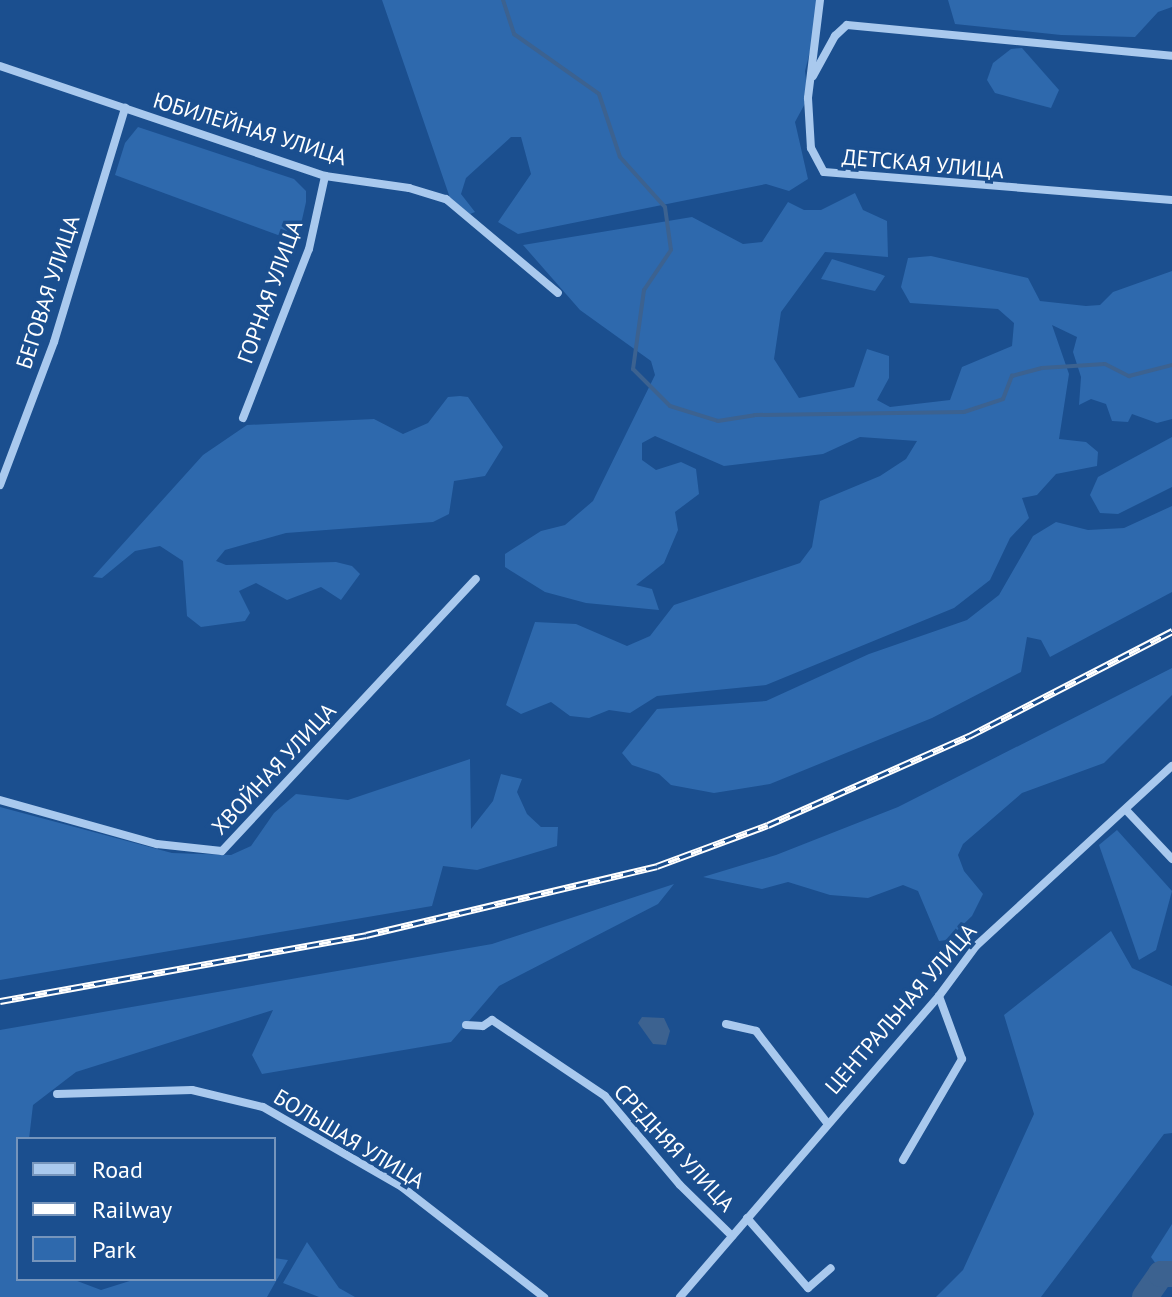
<!DOCTYPE html>
<html>
<head>
<meta charset="utf-8">
<style>
  body { margin:0 }
  #map { position:relative; width:1172px; height:1297px; overflow:hidden; background:#1b4f8f; font-family:"PT Sans",sans-serif }
  div>[style] { position:absolute }
  [style*='--x'] { left:calc(var(--x)*1px); top:calc(var(--y)*1px); width:calc(var(--w)*1px); rotate:calc(var(--a)*1deg) }
  .green>* { inset:0; background:#2e69ad }
  .water>* { inset:0; background:#3c6290 }
  .stream>* { height:4px; margin:-2px; padding:0 2px; transform-origin:2px; border-radius:2px; background:#3c6290 }
  .river>* { height:26px; margin:-13px; padding:0 13px; transform-origin:13px; border-radius:13px; background:#3c6290 }
  .minor>* { height:8px; margin:-4px; padding:0 4px; transform-origin:4px; border-radius:4px; background:#a9c9ee }
  .rail>* { height:7px; margin-top:-3.5px; transform-origin:0; background:repeating-linear-gradient(90deg,#1b4f8f 0 12px,#fff 0 24px); box-sizing:border-box; border-block:2px solid #fff }
  span { translate:-50% -50%; white-space:nowrap; text-align:center; line-height:1.15; -webkit-text-stroke:7px #1b4f8f; paint-order:stroke }
  .street-label { font-size:22px; color:#fff }
  .legend { position:absolute; left:16px; top:1137px; width:260px; height:144px; box-sizing:border-box; background:#1b4f8f; border:2px solid #7695bc; margin:0; padding:10px 14px; list-style:none; font-size:24px; color:#fff }
  .legend li { display:flex; align-items:center; gap:16px; height:40px }
  .legend b { width:40px; border:2px solid #7695bc }
</style>
</head>
<body>
<div id="map">
  <div class="green">
    <div style="clip-path:polygon(382px 0,823px 0,805px 71px,808px 98px,795px 122px,808px 179px,789px 191px,766px 184px,518px 234px,498px 222px,531px 174px,521px 137px,511px 137px,466px 178px,461px 194px,475px 212px,470px 214px,450px 198px)"></div>
    <div style="clip-path:polygon(948px 0,1172px 0,1172px 7px,1158px 12px,1135px 37px,1061px 35px,955px 24px)"></div>
    <div style="clip-path:polygon(1022px 48px,1059px 90px,1051px 108px,995px 93px,987px 80px,993px 63px,1011px 49px)"></div>
    <div style="clip-path:polygon(138px 127px,294px 179px,306px 191px,306px 202px,297px 242px,115px 175px,125px 143px)"></div>
    <div style="clip-path:polygon(855px 193px,863px 210px,887px 221px,888px 257px,825px 252px,781px 312px,774px 359px,799px 398px,854px 387px,867px 349px,889px 356px,889px 378px,877px 400px,890px 407px,950px 400px,962px 367px,1012px 346px,1014px 323px,998px 309px,910px 303px,901px 287px,908px 258px,931px 256px,1028px 278px,1040px 301px,1086px 306px,1100px 305px,1113px 292px,1172px 271px,1172px 419px,1157px 423px,1132px 414px,1128px 422px,1112px 421px,1106px 404px,1091px 399px,1079px 405px,1081px 377px,1073px 352px,1077px 337px,1052px 325px,1069px 374px,1059px 439px,1086px 442px,1098px 452px,1097px 466px,1056px 474px,1037px 495px,1022px 498px,1029px 518px,1010px 538px,990px 580px,954px 608px,766px 685px,657px 696px,630px 713px,609px 710px,589px 718px,570px 716px,551px 702px,521px 714px,506px 705px,535px 622px,576px 624px,627px 646px,650px 636px,674px 605px,800px 563px,812px 547px,820px 501px,880px 476px,906px 459px,917px 441px,860px 437px,823px 454px,724px 466px,655px 436px,642px 443px,642px 460px,656px 470px,681px 462px,696px 469px,699px 494px,675px 512px,678px 530px,664px 563px,636px 585px,652px 589px,659px 610px,586px 603px,545px 592px,505px 567px,505px 554px,541px 531px,565px 525px,593px 501px,655px 375px,651px 361px,580px 310px,523px 245px,692px 217px,743px 244px,762px 242px,788px 202px,804px 210px,821px 210px)"></div>
    <div style="clip-path:polygon(832px 259px,880px 274px,885px 276px,875px 291px,821px 279px)"></div>
    <div style="clip-path:polygon(460px 396px,468px 397px,503px 447px,485px 476px,454px 481px,449px 514px,433px 522px,286px 533px,225px 550px,216px 561px,226px 565px,336px 562px,352px 566px,360px 574px,341px 600px,321px 587px,287px 600px,256px 583px,239px 591px,250px 613px,245px 621px,201px 627px,187px 616px,183px 561px,160px 546px,135px 551px,102px 578px,93px 577px,203px 455px,247px 425px,374px 419px,403px 434px,428px 423px,448px 397px)"></div>
    <div style="clip-path:polygon(1172px 437px,1172px 487px,1118px 514px,1100px 513px,1090px 495px,1098px 477px)"></div>
    <div style="clip-path:polygon(1172px 506px,1172px 592px,1050px 657px,1041px 640px,1027px 637px,1021px 672px,932px 718px,770px 784px,714px 793px,671px 785px,659px 774px,632px 765px,622px 753px,657px 709px,766px 701px,869px 654px,967px 620px,999px 595px,1033px 536px,1056px 522px,1088px 530px,1124px 528px)"></div>
    <div style="clip-path:polygon(1172px 668px,1172px 695px,1104px 763px,1022px 793px,963px 844px,958px 855px,964px 871px,983px 894px,972px 916px,947px 940px,939px 941px,918px 891px,903px 885px,868px 898px,830px 895px,788px 882px,762px 889px,703px 877px,776px 855px,898px 807px)"></div>
    <div style="clip-path:polygon(470px 759px,471px 829px,493px 801px,501px 774px,522px 779px,517px 792px,527px 814px,541px 827px,558px 827px,557px 846px,477px 870px,443px 866px,432px 906px,0 980px,0 807px,172px 853px,231px 855px,251px 846px,274px 813px,296px 794px,348px 800px)"></div>
    <div style="clip-path:polygon(1117px 830px,1172px 891px,1156px 950px,1139px 960px,1099px 845px)"></div>
    <div style="clip-path:polygon(674px 884px,658px 904px,499px 986px,451px 1042px,262px 1074px,252px 1055px,273px 1010px,76px 1072px,33px 1105px,29px 1139px,18px 1139px,18px 1279px,72px 1279px,101px 1290px,136px 1279px,274px 1279px,274px 1258px,288px 1260px,267px 1297px,0 1297px,0 1030px,492px 944px)"></div>
    <div style="clip-path:polygon(1111px 931px,1132px 968px,1172px 986px,1172px 1133px,1164px 1134px,1041px 1297px,936px 1297px,963px 1270px,1034px 1114px,1004px 1015px)"></div>
    <div style="clip-path:polygon(1172px 1224px,1172px 1267px,1158px 1267px,1151px 1257px)"></div>
    <div style="clip-path:polygon(307px 1242px,339px 1288px,355px 1297px,319px 1297px,283px 1283px)"></div>
  </div>
  <div class="water">
    <div style="clip-path:polygon(642px 1017px,664px 1018px,670px 1031px,666px 1045px,653px 1044px,638px 1023px)"></div>
  </div>
  <div class="stream">
    <div style="--x:503;--y:0;--w:36;--a:72"></div>
    <div style="--x:514;--y:34;--w:104;--a:35.2"></div>
    <div style="--x:599;--y:94;--w:66;--a:71.6"></div>
    <div style="--x:620;--y:157;--w:67;--a:48"></div>
    <div style="--x:665;--y:207;--w:43;--a:82.1"></div>
    <div style="--x:671;--y:250;--w:48;--a:124"></div>
    <div style="--x:644;--y:290;--w:80;--a:97.9"></div>
    <div style="--x:633;--y:369;--w:52;--a:45"></div>
    <div style="--x:670;--y:406;--w:50;--a:17.4"></div>
    <div style="--x:718;--y:421;--w:37;--a:-9"></div>
    <div style="--x:755;--y:415;--w:209;--a:-0.8"></div>
    <div style="--x:964;--y:412;--w:41;--a:-18.4"></div>
    <div style="--x:1003;--y:399;--w:25;--a:-69"></div>
    <div style="--x:1012;--y:376;--w:31;--a:-15"></div>
    <div style="--x:1042;--y:368;--w:63;--a:-3.6"></div>
    <div style="--x:1105;--y:364;--w:27;--a:27"></div>
    <div style="--x:1129;--y:376;--w:44;--a:-14.3"></div>
  </div>
  <div class="river">
    <div style="--x:1145;--y:1297;--w:28;--a:-55"></div>
    <div style="--x:1161;--y:1274;--w:11;--a:0"></div>
  </div>
  <div class="minor">
    <div style="--x:820;--y:0;--w:99;--a:97"></div>
    <div style="--x:808;--y:98;--w:50;--a:86.6"></div>
    <div style="--x:811;--y:148;--w:27;--a:62"></div>
    <div style="--x:824;--y:172;--w:349;--a:4.6"></div>
    <div style="--x:0;--y:66;--w:343;--a:18.7"></div>
    <div style="--x:325;--y:176;--w:85;--a:8.1"></div>
    <div style="--x:409;--y:188;--w:39;--a:17"></div>
    <div style="--x:446;--y:199;--w:146;--a:40"></div>
    <div style="--x:813;--y:76;--w:46;--a:-61.2"></div>
    <div style="--x:835;--y:36;--w:16;--a:-43"></div>
    <div style="--x:847;--y:25;--w:326;--a:5.4"></div>
    <div style="--x:243;--y:418;--w:181;--a:-68.7"></div>
    <div style="--x:309;--y:249;--w:75;--a:-77.6"></div>
    <div style="--x:0;--y:485;--w:153;--a:-69.3"></div>
    <div style="--x:54;--y:342;--w:245;--a:-73.1"></div>
    <div style="--x:0;--y:800;--w:163;--a:15.7"></div>
    <div style="--x:157;--y:844;--w:65;--a:6.1"></div>
    <div style="--x:222;--y:851;--w:372;--a:-47"></div>
    <div style="--x:1127;--y:811;--w:66;--a:46.8"></div>
    <div style="--x:726;--y:1024;--w:31;--a:13"></div>
    <div style="--x:756;--y:1031;--w:116;--a:52.3"></div>
    <div style="--x:466;--y:1025;--w:17;--a:3"></div>
    <div style="--x:483;--y:1026;--w:11;--a:-34"></div>
    <div style="--x:492;--y:1020;--w:136;--a:33.9"></div>
    <div style="--x:605;--y:1096;--w:116;--a:49.9"></div>
    <div style="--x:680;--y:1185;--w:73;--a:44.4"></div>
    <div style="--x:57;--y:1094;--w:135;--a:-1.7"></div>
    <div style="--x:192;--y:1090;--w:73;--a:13.5"></div>
    <div style="--x:263;--y:1107;--w:160;--a:29.9"></div>
    <div style="--x:402;--y:1187;--w:180;--a:37.8"></div>
    <div style="--x:903;--y:1160;--w:117;--a:-59.7"></div>
    <div style="--x:962;--y:1059;--w:67;--a:-110.1"></div>
    <div style="--x:747;--y:1218;--w:93;--a:48.9"></div>
    <div style="--x:808;--y:1288;--w:30;--a:-41"></div>
    <div style="--x:680;--y:1297;--w:397;--a:-49.3"></div>
    <div style="--x:939;--y:996;--w:62;--a:-53.5"></div>
    <div style="--x:976;--y:946;--w:266;--a:-42.6"></div>
  </div>
  <div class="rail">
    <div style="--x:0;--y:1001;--w:372;--a:-10.2"></div>
    <div style="--x:366;--y:935;--w:299;--a:-13.3"></div>
    <div style="--x:657;--y:866;--w:118;--a:-20.3"></div>
    <div style="--x:768;--y:825;--w:220;--a:-23.9"></div>
    <div style="--x:969;--y:736;--w:229;--a:-27.3"></div>
  </div>
  <div class="street-label">
    <span style="left:250px;top:129px;rotate:17deg">ЮБИЛЕЙНАЯ УЛИЦА</span>
    <span style="left:923px;top:164px;rotate:5deg">ДЕТСКАЯ УЛИЦА</span>
    <span style="left:48px;top:292px;rotate:-72deg">БЕГОВАЯ УЛИЦА</span>
    <span style="left:270px;top:292px;rotate:-70deg">ГОРНАЯ УЛИЦА</span>
    <span style="left:274px;top:769px;rotate:-47deg">ХВОЙНАЯ УЛИЦА</span>
    <span style="left:901px;top:1009px;rotate:-49deg">ЦЕНТРАЛЬНАЯ УЛИЦА</span>
    <span style="left:349px;top:1139px;rotate:31deg">БОЛЬШАЯ УЛИЦА</span>
    <span style="left:674px;top:1148px;rotate:47deg">СРЕДНЯЯ УЛИЦА</span>
  </div>
  <ul class="legend">
  <li><b style="height:10px;background:#a9c9ee"></b>Road</li>
  <li><b style="height:10px;background:#fff"></b>Railway</li>
  <li><b style="height:22px;background:#2e69ad"></b>Park</li>
  </ul>
</div>
</body>
</html>
